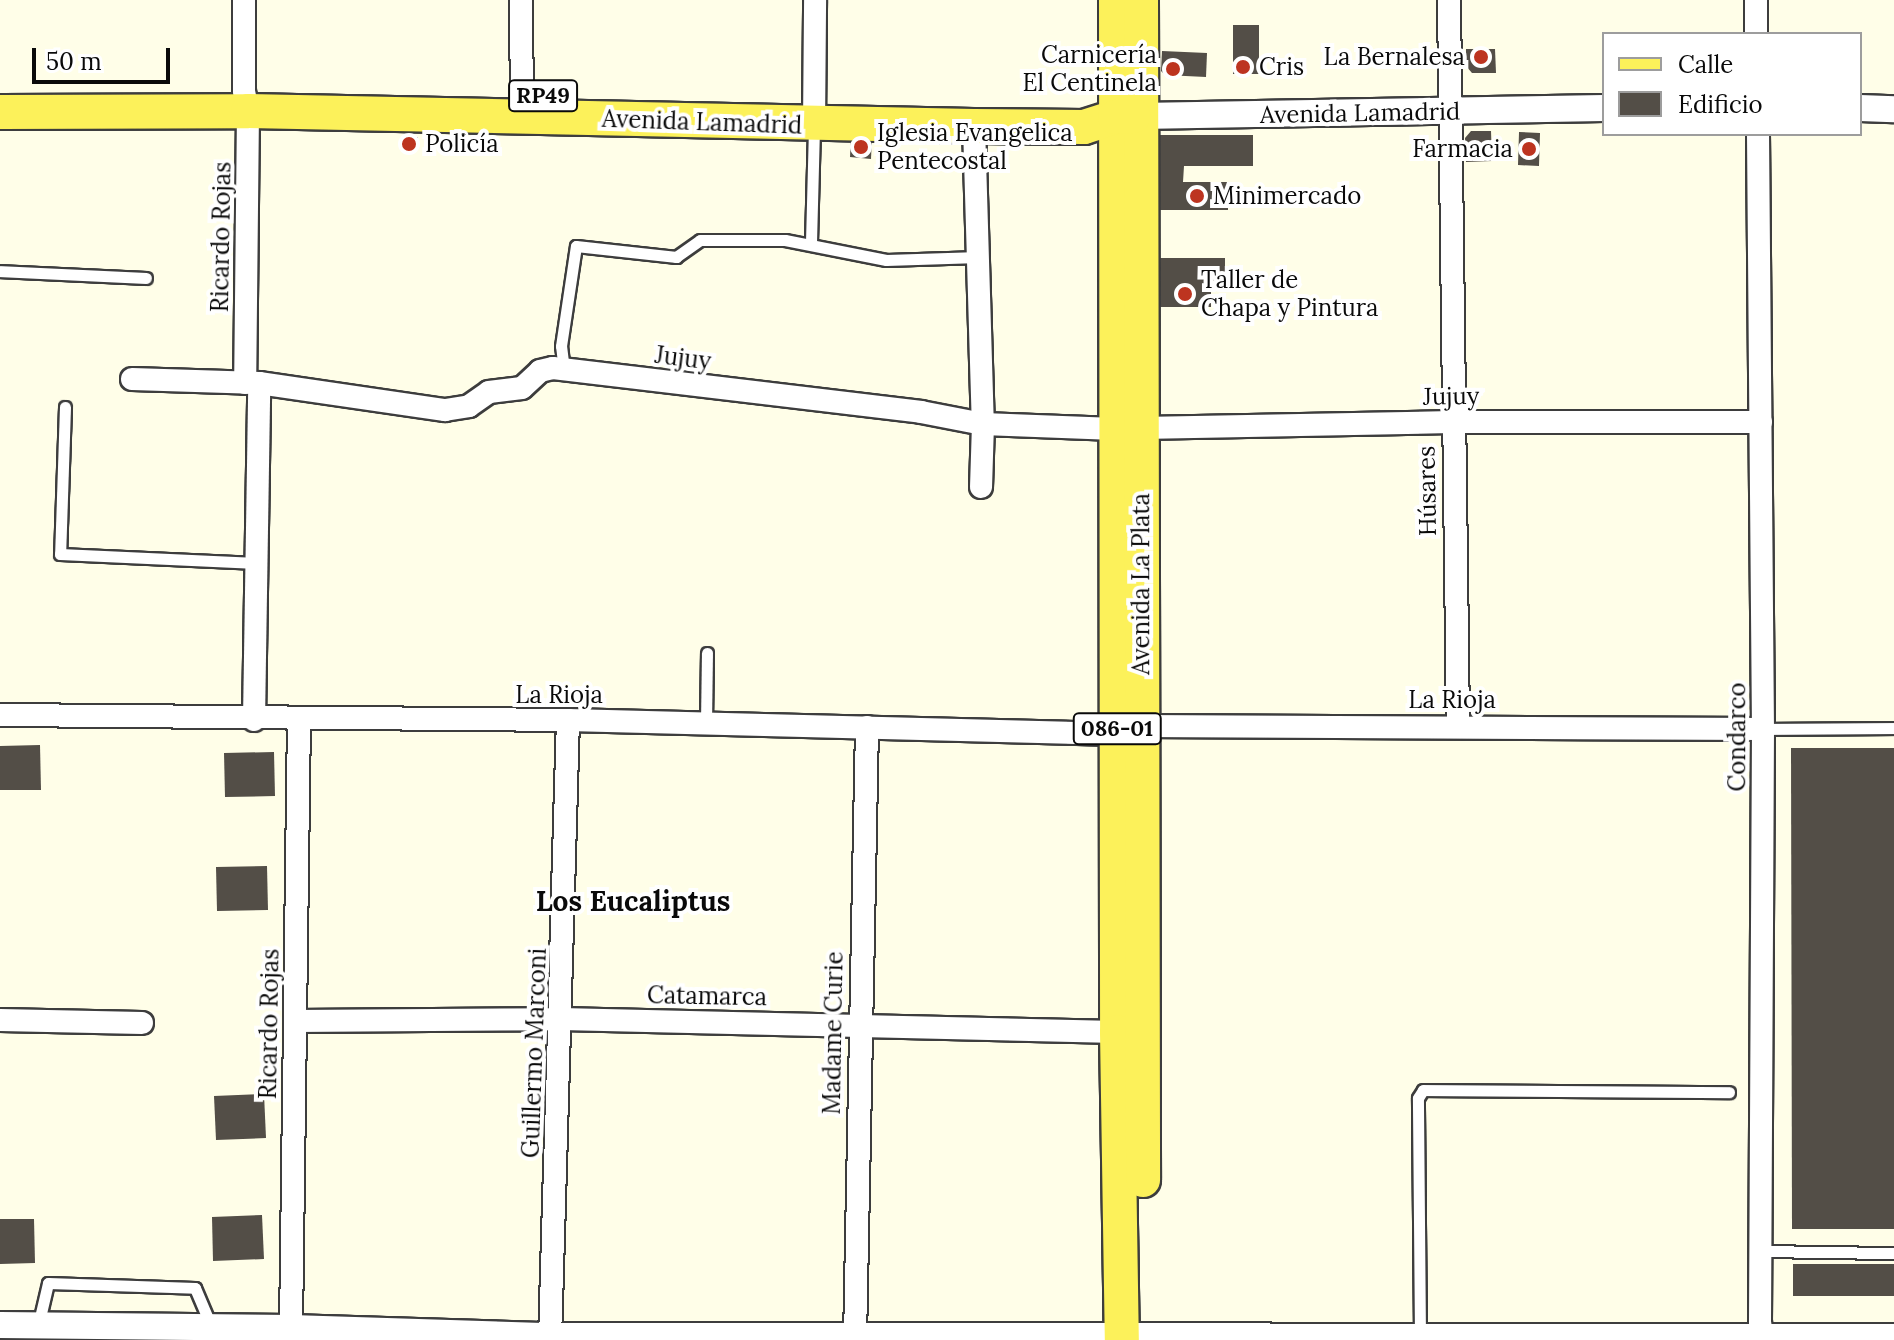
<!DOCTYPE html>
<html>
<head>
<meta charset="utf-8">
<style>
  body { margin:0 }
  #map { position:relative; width:1894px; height:1340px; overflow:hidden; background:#fffee8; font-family:Lora,serif }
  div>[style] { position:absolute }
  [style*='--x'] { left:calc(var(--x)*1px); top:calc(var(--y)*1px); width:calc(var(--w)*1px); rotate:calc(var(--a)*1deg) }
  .building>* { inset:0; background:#534e47 }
  .roads { filter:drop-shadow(2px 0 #3d3d3d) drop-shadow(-2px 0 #3d3d3d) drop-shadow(0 2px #3d3d3d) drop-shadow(0 -2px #3d3d3d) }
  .service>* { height:11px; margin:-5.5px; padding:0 5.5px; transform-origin:5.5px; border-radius:5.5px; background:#fff }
  .minor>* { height:22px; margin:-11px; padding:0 11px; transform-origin:11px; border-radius:11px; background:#fff }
  .tertiary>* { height:26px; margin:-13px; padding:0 13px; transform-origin:13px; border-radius:13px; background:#fff }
  .primary>* { height:34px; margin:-17px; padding:0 17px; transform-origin:17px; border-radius:17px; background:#fcf15a }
  .dots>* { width:22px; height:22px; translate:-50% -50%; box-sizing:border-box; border:4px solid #fff; border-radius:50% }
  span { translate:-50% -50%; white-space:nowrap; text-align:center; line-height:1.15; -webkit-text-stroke:8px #fff; paint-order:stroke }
  .shield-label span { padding:2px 6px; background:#fff; border:2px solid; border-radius:6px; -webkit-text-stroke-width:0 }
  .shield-label { font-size:22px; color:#0a0a0a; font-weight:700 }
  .poi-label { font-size:24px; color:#0a0a0a }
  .right { translate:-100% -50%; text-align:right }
  .left { translate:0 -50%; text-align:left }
  .street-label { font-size:24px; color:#0a0a0a }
  .quarter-label { font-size:28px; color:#0a0a0a; font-weight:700 }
  .legend { position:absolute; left:1602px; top:32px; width:260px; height:104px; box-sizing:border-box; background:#fff; border:2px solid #9d9d9d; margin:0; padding:10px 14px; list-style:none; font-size:24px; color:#0a0a0a }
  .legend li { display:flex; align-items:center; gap:16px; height:40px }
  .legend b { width:40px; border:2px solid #9d9d9d }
  .scale { position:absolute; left:32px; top:48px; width:138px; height:36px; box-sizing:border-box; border:4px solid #0a0a0a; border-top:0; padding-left:10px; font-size:24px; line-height:28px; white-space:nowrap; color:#0a0a0a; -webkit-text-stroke:6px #fff; paint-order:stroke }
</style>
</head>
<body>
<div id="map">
  <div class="building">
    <div style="clip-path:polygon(1233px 25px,1259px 25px,1259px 74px,1233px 74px)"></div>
    <div style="clip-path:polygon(1466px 49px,1495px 49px,1496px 73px,1472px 73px,1466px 66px)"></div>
    <div style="clip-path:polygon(1162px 51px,1207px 53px,1206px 77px,1165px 75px,1161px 71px)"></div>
    <div style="clip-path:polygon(1471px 131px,1491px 131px,1492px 161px,1466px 162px,1465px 138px)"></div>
    <div style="clip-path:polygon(1519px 132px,1540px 133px,1539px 166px,1518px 165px)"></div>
    <div style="clip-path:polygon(1151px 135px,1253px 135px,1253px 166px,1184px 166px,1183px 182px,1228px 182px,1228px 210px,1151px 210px)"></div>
    <div style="clip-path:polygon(851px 136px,872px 137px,871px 159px,850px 157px)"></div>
    <div style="clip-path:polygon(418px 137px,418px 150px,401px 151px,401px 138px)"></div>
    <div style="clip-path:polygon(1159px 258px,1225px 258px,1225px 281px,1211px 281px,1211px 307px,1159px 307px)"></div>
    <div style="clip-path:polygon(40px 745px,41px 790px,0 790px,0 746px)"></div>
    <div style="clip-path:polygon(1791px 748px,1894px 748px,1894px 1229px,1792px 1229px)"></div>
    <div style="clip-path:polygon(274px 752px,275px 796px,225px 797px,224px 753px)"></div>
    <div style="clip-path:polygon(267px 866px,268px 910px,217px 911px,216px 867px)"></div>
    <div style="clip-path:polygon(264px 1094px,266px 1138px,216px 1140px,214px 1096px)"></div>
    <div style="clip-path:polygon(262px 1215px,264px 1259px,213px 1261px,212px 1217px)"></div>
    <div style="clip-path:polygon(0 1219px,34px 1219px,35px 1263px,0 1264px)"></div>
    <div style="clip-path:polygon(1793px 1264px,1894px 1264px,1894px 1296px,1793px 1296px)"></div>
  </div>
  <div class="roads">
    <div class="service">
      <div style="--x:811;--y:242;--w:115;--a:-88.5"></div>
      <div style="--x:0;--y:271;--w:146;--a:2.7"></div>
      <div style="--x:564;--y:370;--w:24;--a:-97"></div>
      <div style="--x:561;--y:346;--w:101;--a:-81.5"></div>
      <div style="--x:576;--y:246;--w:101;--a:6.3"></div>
      <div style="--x:676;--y:257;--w:29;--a:-35"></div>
      <div style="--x:700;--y:240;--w:85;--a:0"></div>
      <div style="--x:785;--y:240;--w:103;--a:11.2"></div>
      <div style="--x:886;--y:260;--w:93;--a:-1.8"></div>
      <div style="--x:65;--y:407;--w:147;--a:91.9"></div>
      <div style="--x:60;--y:554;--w:197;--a:2.6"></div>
      <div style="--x:706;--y:723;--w:70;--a:-89.2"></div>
      <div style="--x:1763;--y:729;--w:131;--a:-0.4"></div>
      <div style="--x:1761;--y:1251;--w:133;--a:0.9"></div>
      <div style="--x:38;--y:1326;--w:44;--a:-76.9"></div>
      <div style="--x:48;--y:1283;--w:147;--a:1.9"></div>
      <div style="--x:195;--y:1288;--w:43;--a:67"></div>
      <div style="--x:1420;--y:1336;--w:238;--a:-90.5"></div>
      <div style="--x:1418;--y:1098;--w:9;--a:-58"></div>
      <div style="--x:1423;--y:1090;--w:306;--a:0.4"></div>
    </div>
    <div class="minor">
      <div style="--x:244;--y:0;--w:91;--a:90"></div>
      <div style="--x:244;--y:91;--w:20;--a:79"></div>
      <div style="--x:248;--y:111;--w:272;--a:90.6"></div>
      <div style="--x:521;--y:0;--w:116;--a:89.5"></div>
      <div style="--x:1449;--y:0;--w:726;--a:89.29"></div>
      <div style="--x:1756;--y:0;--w:34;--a:90"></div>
      <div style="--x:814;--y:125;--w:125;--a:-89.5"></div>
      <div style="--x:974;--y:126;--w:298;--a:88.3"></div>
      <div style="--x:983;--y:424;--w:63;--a:91.8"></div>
      <div style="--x:1758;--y:134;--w:595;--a:89.52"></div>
      <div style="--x:1763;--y:729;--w:593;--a:90.29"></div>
      <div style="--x:1760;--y:1322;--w:18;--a:81"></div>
      <div style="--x:132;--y:379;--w:127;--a:1.8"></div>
      <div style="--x:259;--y:383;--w:188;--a:8.3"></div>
      <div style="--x:445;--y:410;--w:24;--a:-9"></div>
      <div style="--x:469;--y:406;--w:24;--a:-35"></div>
      <div style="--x:489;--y:392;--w:33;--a:-7"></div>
      <div style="--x:522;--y:388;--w:25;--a:-43"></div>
      <div style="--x:540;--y:371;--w:13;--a:-13"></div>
      <div style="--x:553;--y:368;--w:371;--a:6.8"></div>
      <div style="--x:921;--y:412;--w:63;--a:11"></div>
      <div style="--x:983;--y:424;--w:132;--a:2.2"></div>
      <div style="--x:1141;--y:428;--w:311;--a:-1.1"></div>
      <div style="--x:1452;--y:422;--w:309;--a:0"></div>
      <div style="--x:0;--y:715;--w:568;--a:0.5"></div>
      <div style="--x:568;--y:720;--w:549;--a:1.46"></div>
      <div style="--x:254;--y:720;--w:337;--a:-89.1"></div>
      <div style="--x:1141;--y:726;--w:622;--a:0.28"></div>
      <div style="--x:0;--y:1020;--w:142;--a:1.2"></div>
      <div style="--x:295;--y:1021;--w:266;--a:-0.4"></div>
      <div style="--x:561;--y:1019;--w:556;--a:1.34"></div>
      <div style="--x:291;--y:1328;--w:608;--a:-89.25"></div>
      <div style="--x:550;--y:1340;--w:620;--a:-88.34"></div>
      <div style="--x:855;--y:1340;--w:613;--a:-88.88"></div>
    </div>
    <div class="tertiary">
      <div style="--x:1860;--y:108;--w:34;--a:2"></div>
      <div style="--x:1139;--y:116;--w:465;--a:-1"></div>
      <div style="--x:0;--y:1325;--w:291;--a:0.6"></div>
      <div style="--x:291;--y:1328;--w:259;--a:1.8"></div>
      <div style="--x:550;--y:1336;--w:1344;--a:0.04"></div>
    </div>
    <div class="primary">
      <div style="--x:1116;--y:0;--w:1032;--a:89.94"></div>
      <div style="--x:1117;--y:1032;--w:308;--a:89.1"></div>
      <div style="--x:1141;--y:0;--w:1180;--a:89.9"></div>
      <div style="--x:0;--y:112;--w:248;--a:-0.2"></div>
      <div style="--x:248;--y:111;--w:726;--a:1.18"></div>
      <div style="--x:974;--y:126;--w:110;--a:0.5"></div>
      <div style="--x:1084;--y:127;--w:33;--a:-18"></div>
      <div style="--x:1115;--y:117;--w:19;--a:-3"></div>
    </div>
  </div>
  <div class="dots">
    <div style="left:1481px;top:57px;background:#bd3420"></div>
    <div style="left:1243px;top:67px;background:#bd3420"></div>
    <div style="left:1173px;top:69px;background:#bd3420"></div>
    <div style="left:409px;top:144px;background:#bd3420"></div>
    <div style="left:861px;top:147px;background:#bd3420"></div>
    <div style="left:1529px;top:149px;background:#bd3420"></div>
    <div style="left:1197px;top:196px;background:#bd3420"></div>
    <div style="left:1185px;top:294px;background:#bd3420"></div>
  </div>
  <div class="shield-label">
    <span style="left:543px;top:96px">RP49</span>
    <span style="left:1117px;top:729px">086-01</span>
  </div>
  <div class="poi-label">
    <span class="right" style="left:1157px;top:69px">Carnicería<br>El Centinela</span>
    <span class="right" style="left:1465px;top:57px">La Bernalesa</span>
    <span class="left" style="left:1259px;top:67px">Cris</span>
    <span class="left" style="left:877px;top:147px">Iglesia Evangelica<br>Pentecostal</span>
    <span class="left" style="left:425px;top:144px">Policía</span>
    <span class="right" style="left:1513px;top:149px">Farmacia</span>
    <span class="left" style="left:1213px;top:196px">Minimercado</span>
    <span class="left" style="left:1201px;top:294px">Taller de<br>Chapa y Pintura</span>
  </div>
  <div class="street-label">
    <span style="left:1360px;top:113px;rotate:-1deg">Avenida Lamadrid</span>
    <span style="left:702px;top:122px;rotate:2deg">Avenida Lamadrid</span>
    <span style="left:221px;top:237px;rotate:-89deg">Ricardo Rojas</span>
    <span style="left:683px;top:358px;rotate:7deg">Jujuy</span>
    <span style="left:1451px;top:396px;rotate:-1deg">Jujuy</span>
    <span style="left:1427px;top:491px;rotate:-91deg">Húsares</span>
    <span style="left:1141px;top:584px;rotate:-90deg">Avenida La Plata</span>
    <span style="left:559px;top:695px">La Rioja</span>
    <span style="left:1452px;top:700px">La Rioja</span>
    <span style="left:1737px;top:737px;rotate:-90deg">Condarco</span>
    <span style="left:707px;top:996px;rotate:1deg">Catamarca</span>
    <span style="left:269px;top:1024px;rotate:-89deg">Ricardo Rojas</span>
    <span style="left:833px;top:1033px;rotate:-89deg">Madame Curie</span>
    <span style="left:534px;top:1053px;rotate:-88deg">Guillermo Marconi</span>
  </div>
  <div class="quarter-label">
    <span style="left:633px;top:901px">Los Eucaliptus</span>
  </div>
  <ul class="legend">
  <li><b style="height:10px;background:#fcf15a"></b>Calle</li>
  <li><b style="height:22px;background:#534e47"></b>Edificio</li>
  </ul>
  <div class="scale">50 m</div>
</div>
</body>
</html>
